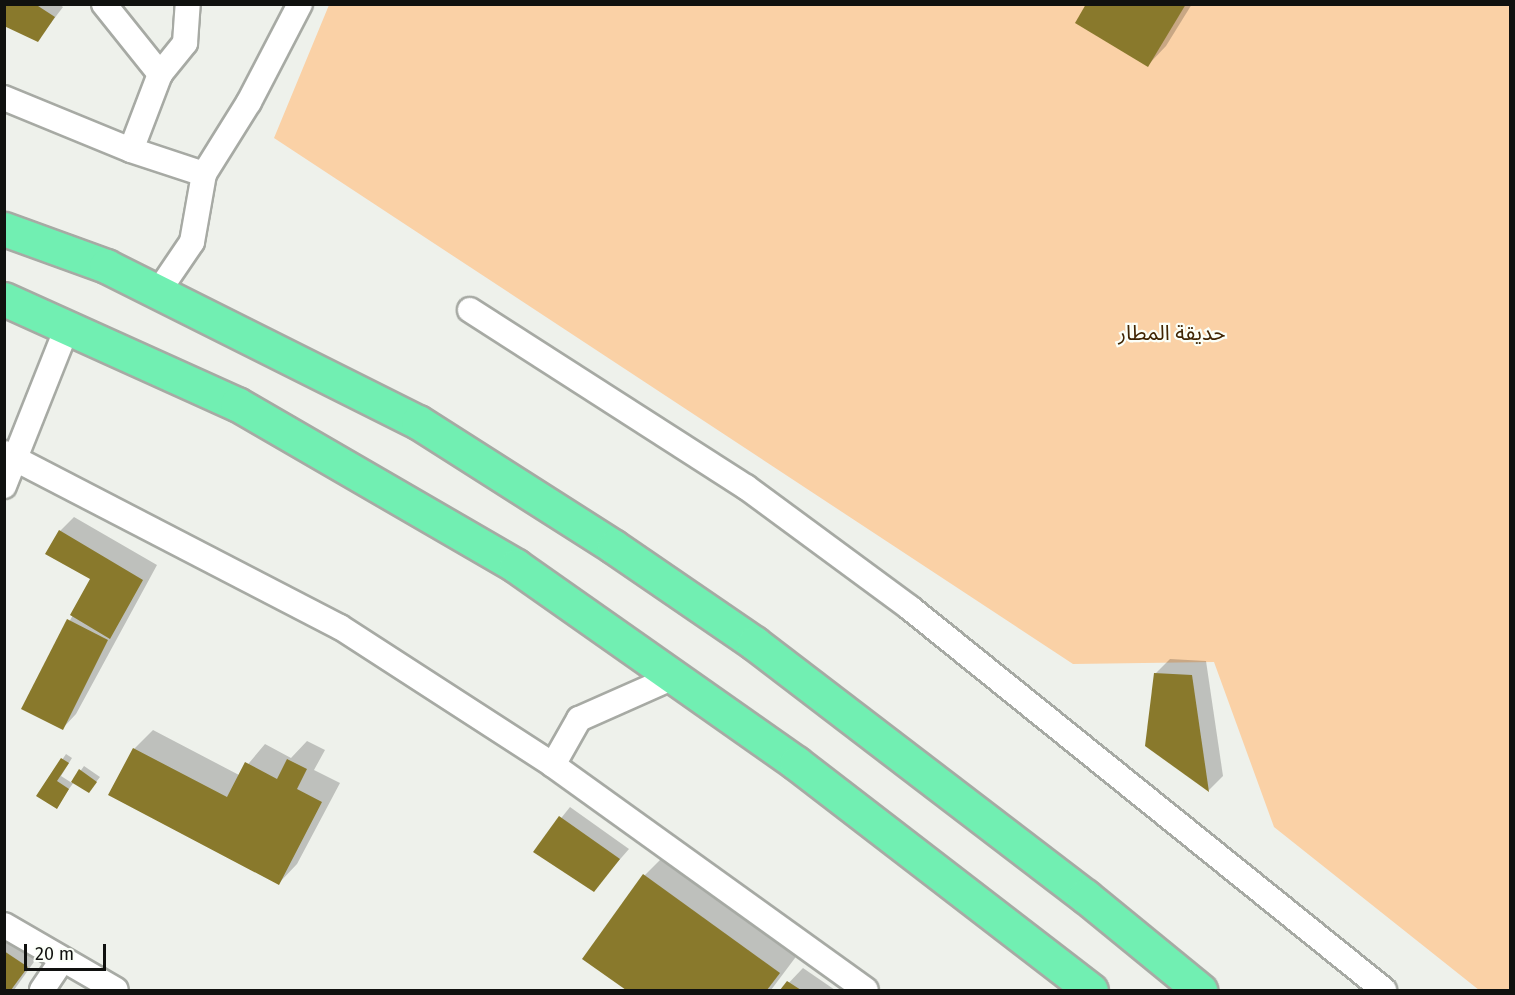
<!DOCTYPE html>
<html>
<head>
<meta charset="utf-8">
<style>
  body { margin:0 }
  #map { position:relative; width:1515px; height:995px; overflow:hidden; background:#eef1eb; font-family:"Fira Sans","Noto Sans Arabic",sans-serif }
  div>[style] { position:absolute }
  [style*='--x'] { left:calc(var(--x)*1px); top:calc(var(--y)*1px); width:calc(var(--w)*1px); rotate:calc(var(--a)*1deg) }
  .green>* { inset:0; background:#fad1a6 }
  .shadow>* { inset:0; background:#0003 }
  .building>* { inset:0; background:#89792c }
  .roads { filter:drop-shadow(2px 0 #a7aaa4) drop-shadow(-2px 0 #a7aaa4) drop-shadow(0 2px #a7aaa4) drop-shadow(0 -2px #a7aaa4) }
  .street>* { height:24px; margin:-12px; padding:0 12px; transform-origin:12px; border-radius:12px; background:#fff }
  .highway>* { height:33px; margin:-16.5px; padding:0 16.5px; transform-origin:16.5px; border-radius:16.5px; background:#71efb2 }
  span { translate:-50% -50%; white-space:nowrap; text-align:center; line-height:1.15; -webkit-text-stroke:4.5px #fbfff8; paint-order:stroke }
  .park-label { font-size:21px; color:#402503 }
  .frame { position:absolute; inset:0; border:6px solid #10110f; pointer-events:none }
  .scale { position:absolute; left:24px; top:944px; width:82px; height:27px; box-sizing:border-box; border:3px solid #10110f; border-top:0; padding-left:8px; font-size:18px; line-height:21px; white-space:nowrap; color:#10110f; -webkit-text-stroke:4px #fbfff8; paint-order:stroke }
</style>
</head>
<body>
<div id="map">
  <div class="green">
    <div style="clip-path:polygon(329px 5px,1510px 5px,1510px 990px,1479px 990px,1274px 827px,1214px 662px,1073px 664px,274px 138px)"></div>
  </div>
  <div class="shadow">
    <div style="clip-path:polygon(4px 4px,59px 4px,63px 7px,38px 40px)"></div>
    <div style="clip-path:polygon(1088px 4px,1192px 4px,1166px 46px,1148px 65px)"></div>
    <div style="clip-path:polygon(74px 517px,157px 565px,76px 714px,62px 729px,23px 709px,92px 579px,60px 531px)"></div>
    <div style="clip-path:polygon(1170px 659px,1206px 661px,1223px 776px,1209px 790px,1146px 745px,1155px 674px)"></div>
    <div style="clip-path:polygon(153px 730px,239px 775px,265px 744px,291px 758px,307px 741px,325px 750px,314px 770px,340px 783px,297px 864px,279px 883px,134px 749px)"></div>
    <div style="clip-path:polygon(66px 754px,72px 758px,61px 776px,72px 783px,84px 766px,100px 777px,89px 791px,74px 782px,56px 807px,38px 796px)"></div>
    <div style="clip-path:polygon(570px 807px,629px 849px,593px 890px,535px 851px)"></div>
    <div style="clip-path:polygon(663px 857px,798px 954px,771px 990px,629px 990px,584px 959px,645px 875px)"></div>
    <div style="clip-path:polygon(4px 939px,41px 952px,14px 990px,4px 990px)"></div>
    <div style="clip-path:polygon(803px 968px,835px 990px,782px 990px)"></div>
  </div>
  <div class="building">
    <div style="clip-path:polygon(4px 4px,35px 4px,55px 17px,38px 42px,4px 26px)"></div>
    <div style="clip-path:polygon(1086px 4px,1186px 4px,1148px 67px,1075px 23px)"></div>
    <div style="clip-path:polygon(59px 530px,143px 580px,110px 639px,70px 615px,90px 579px,45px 554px)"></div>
    <div style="clip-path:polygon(67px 619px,108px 640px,63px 730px,21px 709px)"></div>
    <div style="clip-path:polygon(1154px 673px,1192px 675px,1209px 792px,1145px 746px)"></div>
    <div style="clip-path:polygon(133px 748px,227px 797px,245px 762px,277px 779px,287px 759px,307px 769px,297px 789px,322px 802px,279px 885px,108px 795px)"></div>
    <div style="clip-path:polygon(61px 758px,69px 763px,57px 781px,69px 789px,57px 809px,36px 796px)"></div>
    <div style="clip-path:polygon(79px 769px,97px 782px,89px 793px,71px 782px)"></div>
    <div style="clip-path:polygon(559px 816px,620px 859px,594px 892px,533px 852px)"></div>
    <div style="clip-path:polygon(643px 874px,780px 973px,767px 990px,626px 990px,582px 959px)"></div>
    <div style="clip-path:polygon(4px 951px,28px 967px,11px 990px,4px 990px)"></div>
    <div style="clip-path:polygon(787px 981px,801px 990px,780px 990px)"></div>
  </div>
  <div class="roads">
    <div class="street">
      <div style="--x:104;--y:4;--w:90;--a:51.3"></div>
      <div style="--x:160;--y:74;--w:81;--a:110.9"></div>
      <div style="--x:160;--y:74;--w:40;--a:-51"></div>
      <div style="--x:185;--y:43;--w:39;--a:-86"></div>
      <div style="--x:4;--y:98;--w:137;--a:22.3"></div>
      <div style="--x:131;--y:150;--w:77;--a:18.2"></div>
      <div style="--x:204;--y:174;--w:69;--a:100"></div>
      <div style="--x:192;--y:242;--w:60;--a:124.2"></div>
      <div style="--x:204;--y:174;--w:85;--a:-58"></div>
      <div style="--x:249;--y:102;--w:110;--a:-62.5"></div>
      <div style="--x:470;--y:310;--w:328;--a:32.7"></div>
      <div style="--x:746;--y:487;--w:204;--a:36.4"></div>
      <div style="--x:910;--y:608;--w:609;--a:38.87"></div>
      <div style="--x:4;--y:453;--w:378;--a:27.4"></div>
      <div style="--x:340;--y:627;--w:254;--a:32.9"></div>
      <div style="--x:553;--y:765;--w:53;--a:-60.5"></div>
      <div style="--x:579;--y:719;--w:104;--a:-23.9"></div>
      <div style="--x:4;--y:486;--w:170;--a:-68.3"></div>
      <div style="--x:553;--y:765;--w:385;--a:35.7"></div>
      <div style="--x:4;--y:925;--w:129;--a:30.1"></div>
      <div style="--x:42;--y:990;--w:37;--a:-56"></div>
    </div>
    <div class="highway">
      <div style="--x:4;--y:229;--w:109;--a:19.9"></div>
      <div style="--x:106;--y:266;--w:349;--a:26.6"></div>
      <div style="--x:418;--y:422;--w:232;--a:32.5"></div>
      <div style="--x:614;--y:547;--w:170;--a:34.4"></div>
      <div style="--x:754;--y:643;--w:417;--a:37.4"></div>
      <div style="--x:1085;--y:896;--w:149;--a:39.3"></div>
      <div style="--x:4;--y:299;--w:256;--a:24.3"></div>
      <div style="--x:237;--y:404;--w:323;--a:30.1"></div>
      <div style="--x:516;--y:566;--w:342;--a:35.1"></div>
      <div style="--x:796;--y:763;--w:372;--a:37.6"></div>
    </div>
  </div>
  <div class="park-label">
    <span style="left:1172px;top:333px">حديقة المطار</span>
  </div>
  <div class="frame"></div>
  <div class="scale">20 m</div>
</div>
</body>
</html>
